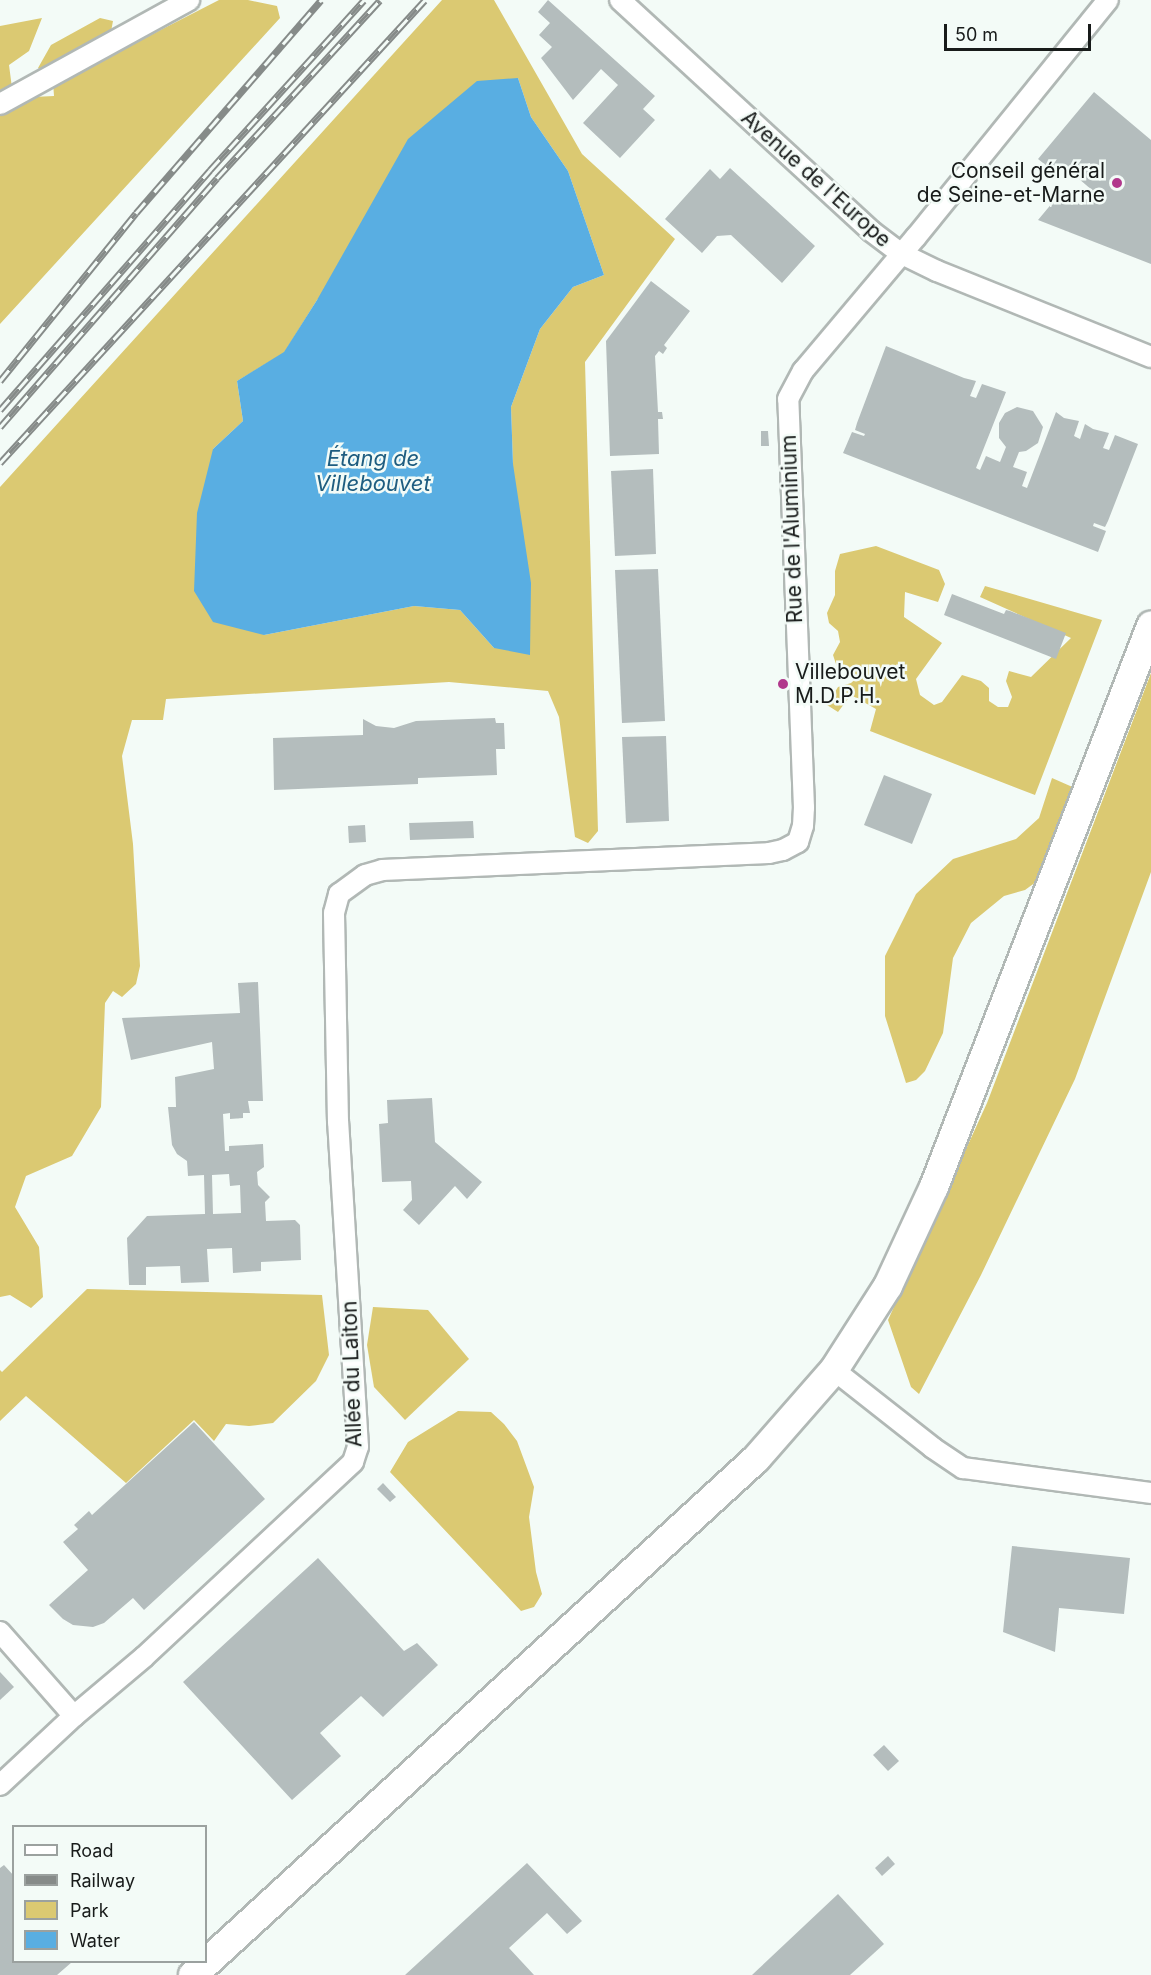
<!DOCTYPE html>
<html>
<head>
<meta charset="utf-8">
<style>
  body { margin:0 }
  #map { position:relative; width:1151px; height:1975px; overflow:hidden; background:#f3fbf7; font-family:Inter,sans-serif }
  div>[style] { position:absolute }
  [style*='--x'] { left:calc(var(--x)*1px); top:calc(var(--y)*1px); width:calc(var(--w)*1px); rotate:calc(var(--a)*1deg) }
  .green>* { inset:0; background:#dbc972 }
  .water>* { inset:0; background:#59aee2 }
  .building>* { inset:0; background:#b4bdbd }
  .roads { filter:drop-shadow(2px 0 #b1b8b5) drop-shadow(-2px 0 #b1b8b5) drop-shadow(0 2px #b1b8b5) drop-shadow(0 -2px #b1b8b5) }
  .street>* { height:20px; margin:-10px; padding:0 10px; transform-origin:10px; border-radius:10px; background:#fff }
  .secondary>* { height:28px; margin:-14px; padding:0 14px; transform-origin:14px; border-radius:14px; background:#fff }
  .rail>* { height:7px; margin-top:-3.5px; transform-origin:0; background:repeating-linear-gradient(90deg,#f3fbf7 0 14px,#868b89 0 28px); box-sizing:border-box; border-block:2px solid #868b89 }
  .dots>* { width:16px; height:16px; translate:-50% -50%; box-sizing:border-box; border:3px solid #f3fbf7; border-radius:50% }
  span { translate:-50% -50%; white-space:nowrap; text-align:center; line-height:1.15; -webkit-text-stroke:5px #f3fbf7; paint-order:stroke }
  .poi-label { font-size:21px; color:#181b1a }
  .right { translate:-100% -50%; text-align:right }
  .left { translate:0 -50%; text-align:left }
  .street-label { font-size:21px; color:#181b1a }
  .water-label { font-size:22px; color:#1e5d80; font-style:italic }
  .legend { position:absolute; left:12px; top:1825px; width:195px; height:138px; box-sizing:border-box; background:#f3fbf7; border:2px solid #9ba19f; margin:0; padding:8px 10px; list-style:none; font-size:18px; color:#181b1a }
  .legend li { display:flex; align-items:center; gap:12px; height:30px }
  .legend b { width:30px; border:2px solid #9ba19f }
  .scale { position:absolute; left:944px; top:24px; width:147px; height:27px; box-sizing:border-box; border:3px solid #181b1a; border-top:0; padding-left:8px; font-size:18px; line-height:21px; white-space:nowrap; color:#181b1a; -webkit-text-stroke:4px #f3fbf7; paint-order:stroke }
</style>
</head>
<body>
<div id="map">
  <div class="green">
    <div style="clip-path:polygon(219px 0,248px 0,277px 6px,280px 18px,0 324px,0 26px,42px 18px,29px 51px,9px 65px,14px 103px,33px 97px,54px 96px,53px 82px,38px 68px,51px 45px,100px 18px,113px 21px,106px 58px)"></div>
    <div style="clip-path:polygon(evenodd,442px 0,494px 0,582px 154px,675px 239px,585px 362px,598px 831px,588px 843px,575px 837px,559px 717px,548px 691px,449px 682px,166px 699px,163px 720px,132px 720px,122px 756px,133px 844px,140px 966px,136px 984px,122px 997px,113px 991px,105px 1003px,101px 1107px,72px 1156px,26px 1176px,15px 1207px,39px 1247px,43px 1297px,31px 1308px,10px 1295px,0 1297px,0 487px,442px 0,518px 78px,531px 117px,568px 171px,604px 275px,573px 287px,540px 329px,511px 407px,513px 464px,494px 648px,460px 610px,414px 606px,264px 635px,213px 449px,243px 421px,237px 381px,284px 353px,317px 300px,518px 78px)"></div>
    <div style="clip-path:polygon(876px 546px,939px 570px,945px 584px,938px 602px,905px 592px,904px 617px,942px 643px,916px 679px,920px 695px,934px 705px,942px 702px,962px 675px,981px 681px,989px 688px,989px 701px,998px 707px,1008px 707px,1012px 697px,1006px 681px,1009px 671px,1031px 677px,1071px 638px,980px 597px,985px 586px,1102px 620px,1035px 795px,870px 731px,876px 709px,851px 695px,838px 712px,827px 705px,838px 687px,851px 683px,859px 676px,837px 667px,833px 655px,840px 642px,838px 631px,829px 623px,827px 613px,835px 595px,835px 571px,840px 554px)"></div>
    <div style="clip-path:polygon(1151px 673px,1151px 872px,1075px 1079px,981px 1275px,919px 1394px,911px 1387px,888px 1320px,987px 1103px)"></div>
    <div style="clip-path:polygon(1052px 778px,1077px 789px,1040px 879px,1025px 890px,1004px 896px,971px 923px,953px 958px,943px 1033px,925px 1071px,916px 1080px,906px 1083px,885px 1016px,885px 956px,916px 894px,953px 859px,1016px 839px,1039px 818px)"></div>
    <div style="clip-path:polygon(87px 1289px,322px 1295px,329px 1355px,316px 1381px,273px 1423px,249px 1426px,226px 1424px,214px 1441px,194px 1420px,126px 1483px,26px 1396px,0 1421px,0 1370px,2px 1372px)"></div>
    <div style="clip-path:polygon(373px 1307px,428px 1310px,469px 1359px,405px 1420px,374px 1387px,367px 1345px)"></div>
    <div style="clip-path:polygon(458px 1411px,491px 1412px,504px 1424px,517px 1441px,534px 1487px,529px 1517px,536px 1572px,542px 1594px,534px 1607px,521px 1611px,390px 1472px,408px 1442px)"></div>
  </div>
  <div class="water">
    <div style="clip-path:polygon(518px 78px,531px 117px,568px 171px,604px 275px,573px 287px,540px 329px,511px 407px,513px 464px,531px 583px,530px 655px,494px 648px,460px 610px,414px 606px,264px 635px,213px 622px,194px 591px,197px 513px,213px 449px,243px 421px,237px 381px,284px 352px,317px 300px,408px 139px,477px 81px)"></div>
  </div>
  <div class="building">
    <div style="clip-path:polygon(548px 0,655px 96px,643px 109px,655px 120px,620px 158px,583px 123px,618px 85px,601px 69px,573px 100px,541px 58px,552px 47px,539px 35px,550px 23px,538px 12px)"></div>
    <div style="clip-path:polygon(1094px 92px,1151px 140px,1151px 264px,1038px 220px,1058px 196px,1082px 205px,1093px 191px,1064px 166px,1057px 174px,1038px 159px)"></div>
    <div style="clip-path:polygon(730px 168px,815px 246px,782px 283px,731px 235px,717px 236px,702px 253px,665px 219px,710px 169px,720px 179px)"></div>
    <div style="clip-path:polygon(651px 281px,690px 311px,664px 345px,667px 348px,663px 354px,659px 351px,655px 356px,658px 412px,662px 412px,663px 419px,658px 419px,659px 454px,610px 456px,606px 341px)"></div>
    <div style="clip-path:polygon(886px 346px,964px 378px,976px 381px,970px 396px,976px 398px,982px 384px,1006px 392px,976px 468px,980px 470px,986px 456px,1000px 462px,1006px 447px,999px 438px,999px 423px,1005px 413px,1017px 407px,1033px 411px,1043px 427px,1038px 443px,1026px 451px,1019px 452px,1013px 467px,1027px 472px,1022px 486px,1027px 488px,1056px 412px,1064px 418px,1079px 421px,1074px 436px,1080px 439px,1085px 424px,1093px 429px,1109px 433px,1103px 448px,1109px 450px,1115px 435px,1138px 444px,1108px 521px,1105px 527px,1094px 523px,1093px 526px,1106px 531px,1098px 552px,843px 453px,852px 432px,864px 436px,865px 434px,855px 430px,857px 423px)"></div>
    <div style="clip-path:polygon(761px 431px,768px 431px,769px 446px,761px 446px)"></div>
    <div style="clip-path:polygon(653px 469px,656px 554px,615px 556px,611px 471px)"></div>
    <div style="clip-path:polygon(658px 569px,665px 721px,622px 723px,615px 570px)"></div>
    <div style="clip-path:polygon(952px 594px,1004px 614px,1006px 610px,1010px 611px,1066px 633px,1056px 659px,944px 615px)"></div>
    <div style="clip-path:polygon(495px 718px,496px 723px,504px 723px,505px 749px,496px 749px,497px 775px,418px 778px,418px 784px,274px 790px,273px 738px,363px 735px,363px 719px,376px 726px,394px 728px,416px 721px)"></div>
    <div style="clip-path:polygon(666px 736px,669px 821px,626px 823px,622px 737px)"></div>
    <div style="clip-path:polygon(884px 775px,932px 794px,912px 844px,864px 825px)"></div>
    <div style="clip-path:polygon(473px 821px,474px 838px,410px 840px,409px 823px)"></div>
    <div style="clip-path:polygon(365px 825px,366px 842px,349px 843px,348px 826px)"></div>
    <div style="clip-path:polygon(evenodd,258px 982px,263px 1101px,248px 1101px,250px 1113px,243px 1113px,243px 1118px,230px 1119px,230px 1113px,223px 1114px,225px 1151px,229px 1151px,229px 1146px,263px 1144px,264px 1167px,257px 1172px,258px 1185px,270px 1197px,265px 1202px,266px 1221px,295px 1220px,300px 1225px,301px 1260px,261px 1262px,261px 1271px,233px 1273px,232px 1248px,207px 1249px,209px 1282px,181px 1283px,180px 1266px,146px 1267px,146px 1285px,129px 1285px,127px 1238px,147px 1216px,205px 1214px,204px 1175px,188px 1176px,187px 1161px,177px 1154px,172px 1145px,168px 1107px,176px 1107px,175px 1077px,214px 1069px,212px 1042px,131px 1060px,122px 1018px,240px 1013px,238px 983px,258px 982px,229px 1174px,230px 1186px,240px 1185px,241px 1213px,213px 1214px,212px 1175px,229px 1174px)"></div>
    <div style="clip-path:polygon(432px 1098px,435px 1142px,482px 1182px,467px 1199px,455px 1186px,419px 1225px,403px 1210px,412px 1200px,411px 1181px,382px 1182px,379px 1124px,388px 1123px,387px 1100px)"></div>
    <div style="clip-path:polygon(194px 1422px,265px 1499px,144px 1610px,133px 1598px,104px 1623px,93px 1627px,73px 1625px,63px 1619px,49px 1605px,88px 1570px,63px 1542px,78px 1529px,74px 1525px,89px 1511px,92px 1515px)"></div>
    <div style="clip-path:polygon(383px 1483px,396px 1497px,390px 1502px,377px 1489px)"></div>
    <div style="clip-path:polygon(1012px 1546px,1130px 1558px,1124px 1614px,1059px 1608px,1055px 1652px,1003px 1632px)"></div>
    <div style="clip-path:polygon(318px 1558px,404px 1651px,417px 1643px,438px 1665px,383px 1717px,361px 1696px,320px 1733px,341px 1756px,292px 1800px,183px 1682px)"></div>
    <div style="clip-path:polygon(0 1672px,14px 1687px,0 1700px)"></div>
    <div style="clip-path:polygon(884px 1745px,899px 1761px,888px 1771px,873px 1755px)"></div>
    <div style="clip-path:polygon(888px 1856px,895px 1864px,882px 1876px,875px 1868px)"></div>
    <div style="clip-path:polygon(527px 1863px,582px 1921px,567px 1934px,547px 1913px,509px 1948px,534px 1975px,405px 1975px)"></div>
    <div style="clip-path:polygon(4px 1865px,14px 1876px,14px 1962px,72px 1962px,57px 1975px,0 1975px,0 1868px)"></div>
    <div style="clip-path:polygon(838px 1894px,884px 1944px,850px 1975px,752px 1975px)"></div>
  </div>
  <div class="roads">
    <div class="street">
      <div style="--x:620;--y:0;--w:341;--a:42.6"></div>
      <div style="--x:871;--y:231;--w:36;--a:37"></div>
      <div style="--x:900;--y:253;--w:41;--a:25.9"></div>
      <div style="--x:937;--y:271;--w:231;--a:21.9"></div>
      <div style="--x:0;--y:104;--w:216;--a:-28.8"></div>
      <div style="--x:834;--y:1370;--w:126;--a:38.2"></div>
      <div style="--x:933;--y:1448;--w:36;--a:34"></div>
      <div style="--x:963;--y:1468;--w:190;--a:7.6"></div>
      <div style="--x:0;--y:1632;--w:112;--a:48.6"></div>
      <div style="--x:0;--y:1785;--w:101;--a:-43"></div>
      <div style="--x:74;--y:1716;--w:92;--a:-40.1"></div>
      <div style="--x:144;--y:1657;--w:286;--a:-43"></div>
      <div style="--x:353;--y:1462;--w:16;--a:-72"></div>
      <div style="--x:358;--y:1447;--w:326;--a:-93.5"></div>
      <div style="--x:338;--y:1122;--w:209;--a:-91.1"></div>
      <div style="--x:334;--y:913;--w:20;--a:-75"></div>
      <div style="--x:339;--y:894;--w:32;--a:-36"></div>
      <div style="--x:365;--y:875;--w:18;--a:-16"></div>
      <div style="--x:382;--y:870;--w:387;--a:-2.5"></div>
      <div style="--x:769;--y:853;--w:14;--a:-12"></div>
      <div style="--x:783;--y:850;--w:17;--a:-28"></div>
      <div style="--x:798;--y:842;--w:17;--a:-73"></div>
      <div style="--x:803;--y:826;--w:18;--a:-87"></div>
      <div style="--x:804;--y:808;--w:409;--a:-92.2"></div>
      <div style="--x:788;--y:399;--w:32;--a:-62"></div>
      <div style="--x:803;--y:371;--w:175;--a:-49.9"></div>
      <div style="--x:916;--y:237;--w:305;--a:-51"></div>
    </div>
    <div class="secondary">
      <div style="--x:193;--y:1975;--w:764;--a:-42.51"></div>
      <div style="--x:756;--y:1459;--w:118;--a:-48.8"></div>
      <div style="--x:834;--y:1370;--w:100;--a:-57.3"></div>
      <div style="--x:888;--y:1286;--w:109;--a:-65.1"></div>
      <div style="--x:934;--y:1187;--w:602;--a:-68.85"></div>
    </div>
  </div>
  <div class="rail">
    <div style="--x:0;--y:381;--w:216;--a:-51"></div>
    <div style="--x:136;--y:213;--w:282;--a:-49"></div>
    <div style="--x:0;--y:410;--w:319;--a:-48.8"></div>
    <div style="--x:210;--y:170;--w:229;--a:-47.8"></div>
    <div style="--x:0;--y:427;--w:330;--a:-48.9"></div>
    <div style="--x:217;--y:178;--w:241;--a:-47.5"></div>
    <div style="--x:0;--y:463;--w:628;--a:-47.45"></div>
  </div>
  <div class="dots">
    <div style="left:1117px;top:183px;background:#b1388c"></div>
    <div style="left:783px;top:684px;background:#b1388c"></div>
  </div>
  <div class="poi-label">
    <span class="right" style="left:1105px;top:183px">Conseil général<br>de Seine-et-Marne</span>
    <span class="left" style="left:795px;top:684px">Villebouvet<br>M.D.P.H.</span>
  </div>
  <div class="street-label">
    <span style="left:816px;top:179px;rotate:42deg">Avenue de l'Europe</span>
    <span style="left:792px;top:529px;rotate:-92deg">Rue de l'Aluminium</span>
    <span style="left:352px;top:1374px;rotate:-92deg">Allée du Laiton</span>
  </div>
  <div class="water-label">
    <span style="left:373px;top:471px">Étang de<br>Villebouvet</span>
  </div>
  <ul class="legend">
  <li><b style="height:8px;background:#fff"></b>Road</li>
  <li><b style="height:8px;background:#868b89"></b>Railway</li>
  <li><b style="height:16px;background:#dbc972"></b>Park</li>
  <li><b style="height:16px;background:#59aee2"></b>Water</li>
  </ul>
  <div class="scale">50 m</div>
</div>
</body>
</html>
